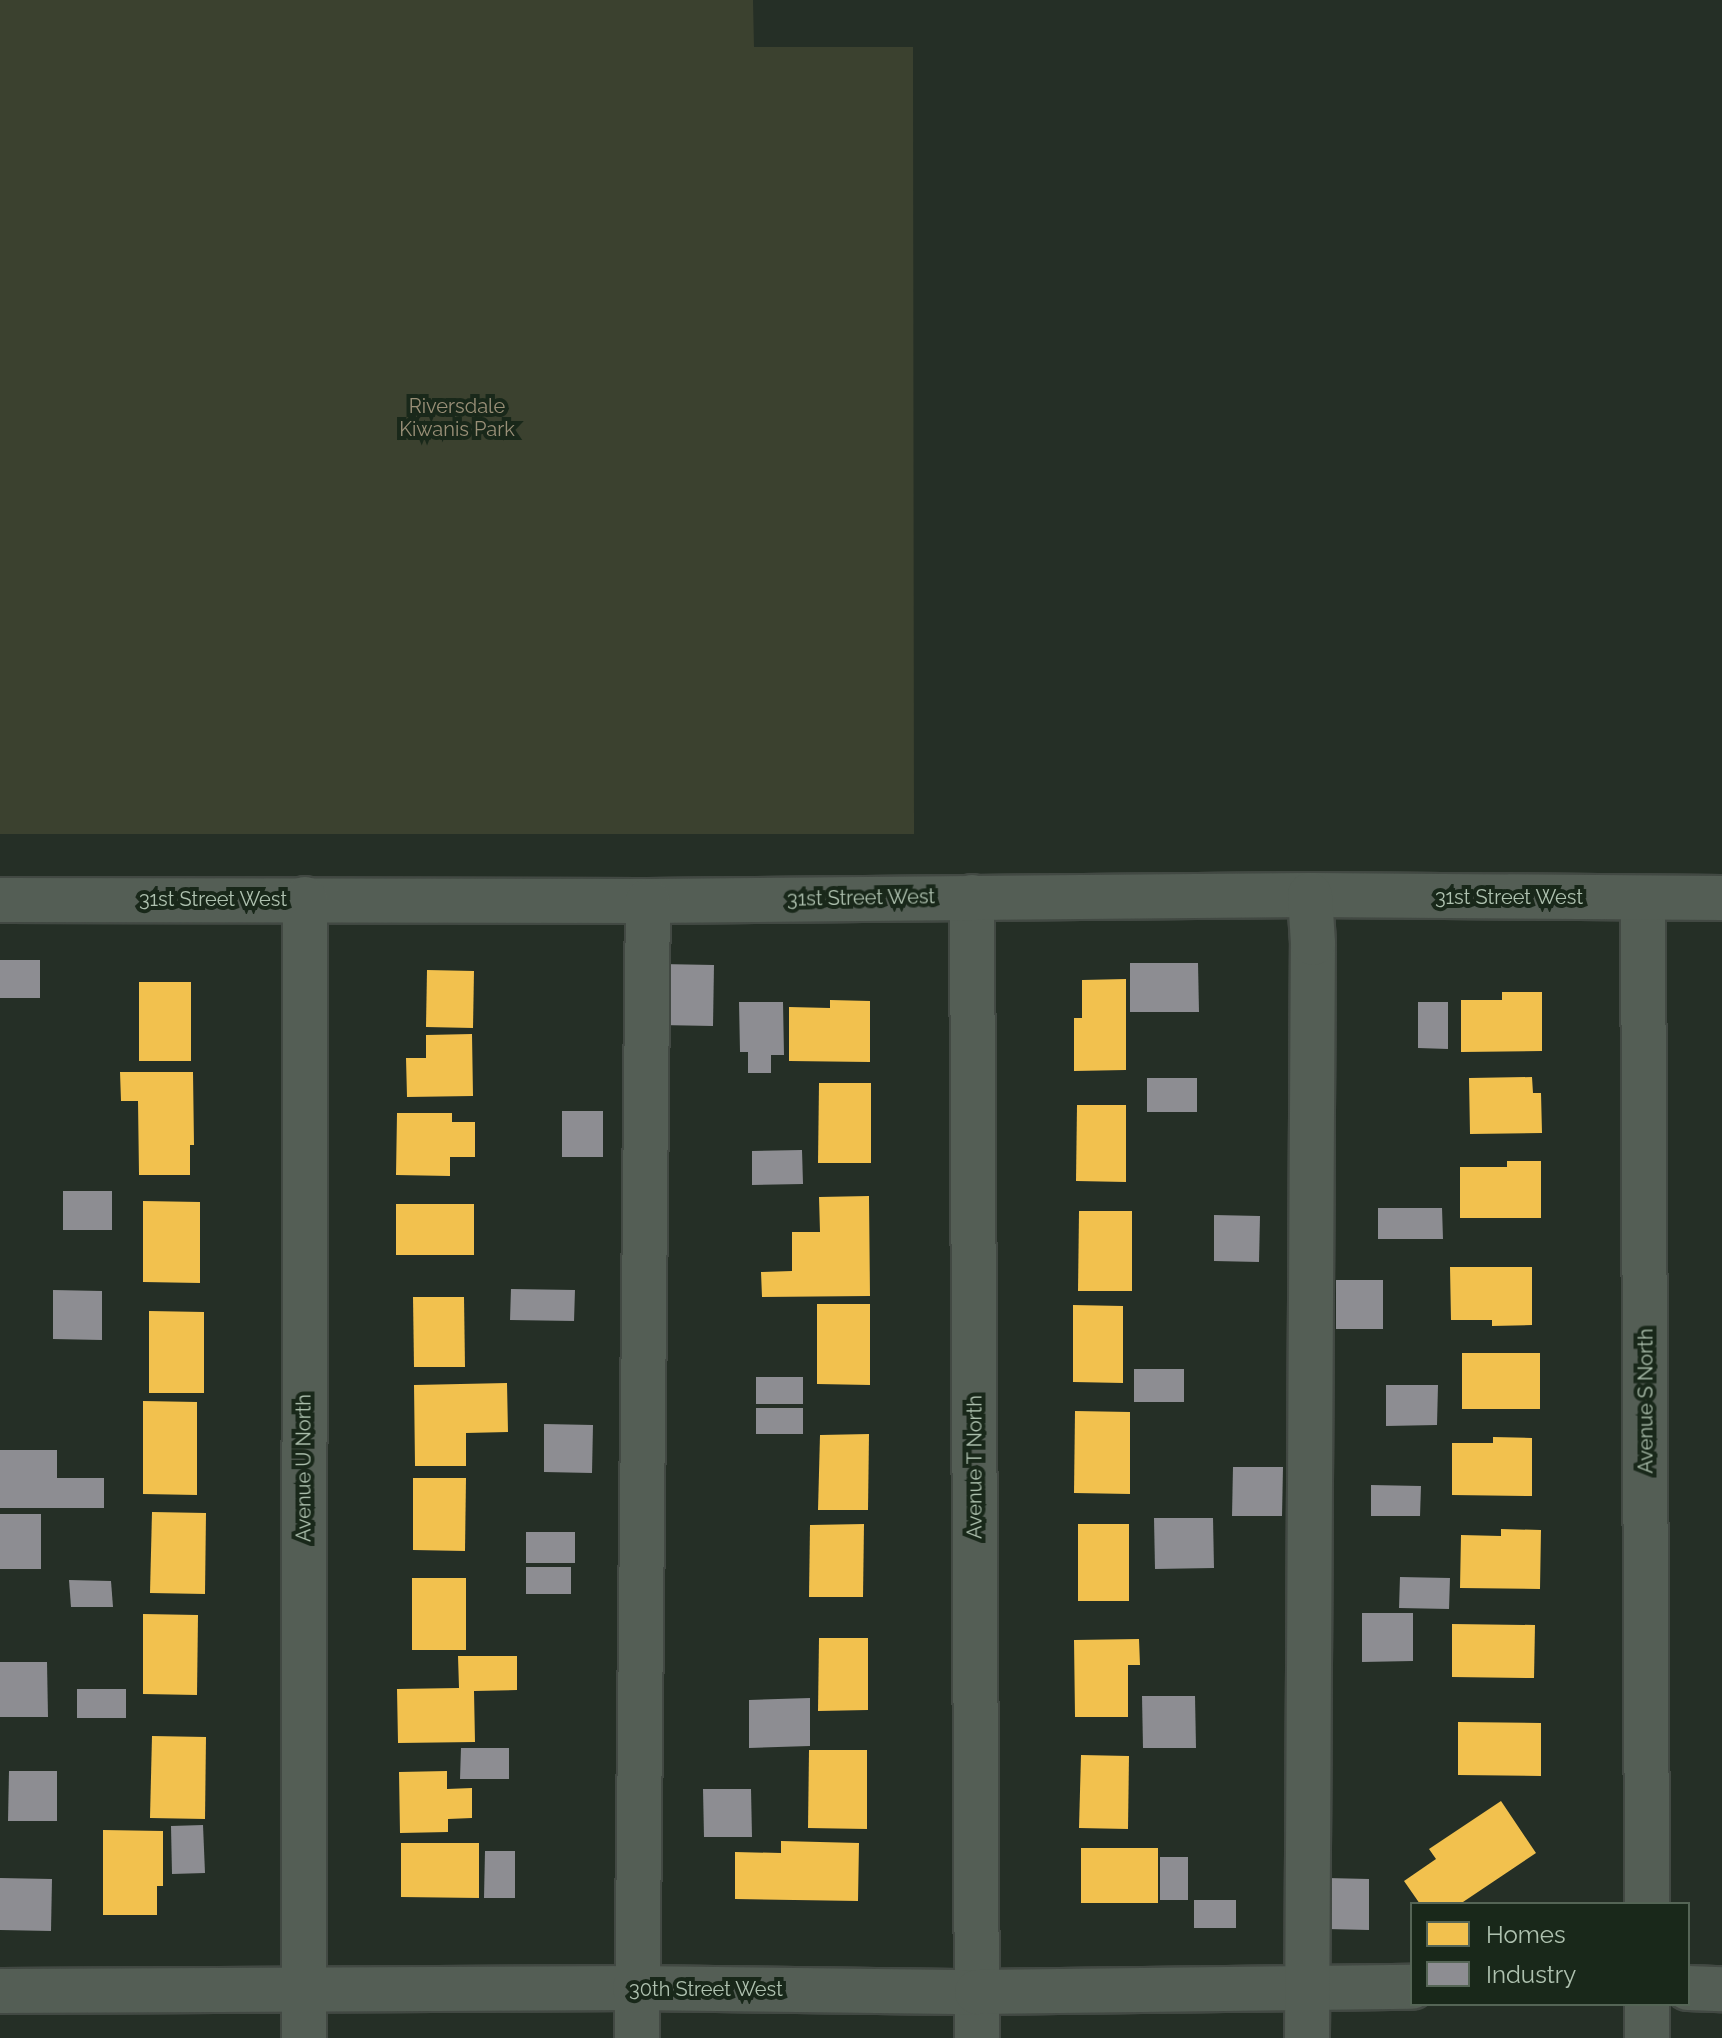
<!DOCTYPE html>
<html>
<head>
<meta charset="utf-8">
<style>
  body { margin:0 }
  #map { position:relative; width:1722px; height:2038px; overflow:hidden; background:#252f26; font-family:Raleway,sans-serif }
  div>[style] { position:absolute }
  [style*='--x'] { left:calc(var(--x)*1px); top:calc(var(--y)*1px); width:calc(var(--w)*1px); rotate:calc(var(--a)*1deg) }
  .green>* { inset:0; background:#3b412f }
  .homes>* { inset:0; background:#f2c14e }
  .industry>* { inset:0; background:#8d8d92 }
  .roads { filter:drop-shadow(2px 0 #424943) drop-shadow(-2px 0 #424943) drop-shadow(0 2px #424943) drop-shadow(0 -2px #424943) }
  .minor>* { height:44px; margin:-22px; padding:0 22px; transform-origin:22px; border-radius:22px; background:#545e55 }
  span { translate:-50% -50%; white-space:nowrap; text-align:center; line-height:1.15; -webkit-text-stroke:8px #19281a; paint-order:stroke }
  .park-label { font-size:20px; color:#998f77 }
  .street-label { font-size:20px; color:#aec1af }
  .legend { position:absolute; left:1410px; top:1902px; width:280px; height:104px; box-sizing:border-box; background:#19281a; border:2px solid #556556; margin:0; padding:10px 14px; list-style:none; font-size:24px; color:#aec1af }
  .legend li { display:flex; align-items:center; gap:16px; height:40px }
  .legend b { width:40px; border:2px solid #556556 }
</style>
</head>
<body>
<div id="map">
  <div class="green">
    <div style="clip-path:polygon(0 0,753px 0,754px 47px,913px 47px,914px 834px,0 834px)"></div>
  </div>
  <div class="homes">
    <div style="clip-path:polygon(427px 970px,474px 971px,473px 1028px,426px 1027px)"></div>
    <div style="clip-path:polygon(1126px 979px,1126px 1070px,1074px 1071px,1074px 1018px,1082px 1018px,1082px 980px)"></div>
    <div style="clip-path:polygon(139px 982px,191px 982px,191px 1061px,139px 1061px)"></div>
    <div style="clip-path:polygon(1502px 992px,1542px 992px,1542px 1051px,1461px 1052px,1461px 1000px,1502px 1000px)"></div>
    <div style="clip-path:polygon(830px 1000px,870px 1001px,870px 1062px,789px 1061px,789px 1007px,830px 1008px)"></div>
    <div style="clip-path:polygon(472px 1034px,473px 1096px,407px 1097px,406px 1058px,426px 1058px,426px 1035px)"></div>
    <div style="clip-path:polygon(120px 1072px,193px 1072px,194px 1145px,190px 1145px,190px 1175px,139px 1175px,138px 1101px,121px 1101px)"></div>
    <div style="clip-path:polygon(1532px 1077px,1533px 1093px,1541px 1093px,1542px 1133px,1470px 1134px,1469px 1078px)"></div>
    <div style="clip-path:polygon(819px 1083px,871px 1083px,871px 1163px,818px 1163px)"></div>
    <div style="clip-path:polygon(1077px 1105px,1126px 1105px,1126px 1182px,1076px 1181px)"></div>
    <div style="clip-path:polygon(397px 1113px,452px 1113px,452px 1122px,475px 1122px,475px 1157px,450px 1157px,450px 1176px,396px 1175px)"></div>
    <div style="clip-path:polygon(1507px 1161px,1541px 1161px,1541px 1218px,1460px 1218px,1460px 1167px,1507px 1167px)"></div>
    <div style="clip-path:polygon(869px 1196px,870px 1296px,762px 1297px,761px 1272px,792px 1271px,792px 1232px,820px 1232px,819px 1197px)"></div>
    <div style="clip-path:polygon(143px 1201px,200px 1202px,200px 1283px,143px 1282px)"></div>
    <div style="clip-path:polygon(396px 1204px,474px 1204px,474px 1255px,396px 1255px)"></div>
    <div style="clip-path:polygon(1079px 1211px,1132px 1211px,1132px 1291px,1078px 1291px)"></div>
    <div style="clip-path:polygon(1450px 1267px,1532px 1267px,1532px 1325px,1492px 1326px,1492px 1320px,1451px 1320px)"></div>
    <div style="clip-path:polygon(413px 1297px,464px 1297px,465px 1367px,414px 1367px)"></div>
    <div style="clip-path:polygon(817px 1304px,870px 1304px,870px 1385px,817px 1384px)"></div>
    <div style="clip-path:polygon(1073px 1305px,1123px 1306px,1123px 1383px,1073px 1382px)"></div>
    <div style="clip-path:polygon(149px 1311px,204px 1312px,204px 1393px,149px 1393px)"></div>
    <div style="clip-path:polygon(1462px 1353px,1540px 1353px,1540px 1409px,1462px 1409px)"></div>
    <div style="clip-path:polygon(507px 1383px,508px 1432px,466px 1433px,466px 1466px,415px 1466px,414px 1385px)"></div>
    <div style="clip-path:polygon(143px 1401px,197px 1402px,197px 1495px,143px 1494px)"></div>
    <div style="clip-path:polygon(1075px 1411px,1130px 1412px,1130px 1494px,1074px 1493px)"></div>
    <div style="clip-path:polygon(869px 1434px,868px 1510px,818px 1510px,820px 1435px)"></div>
    <div style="clip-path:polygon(1493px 1437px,1532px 1438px,1532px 1496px,1452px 1495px,1452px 1443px,1493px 1443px)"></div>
    <div style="clip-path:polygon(413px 1478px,466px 1478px,465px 1551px,413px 1550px)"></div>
    <div style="clip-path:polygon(152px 1512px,206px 1513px,205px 1594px,150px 1593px)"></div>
    <div style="clip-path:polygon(864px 1524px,863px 1597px,809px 1597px,810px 1525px)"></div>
    <div style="clip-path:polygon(1078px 1524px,1129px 1524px,1129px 1601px,1078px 1601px)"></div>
    <div style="clip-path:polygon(1501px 1529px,1541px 1530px,1540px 1589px,1460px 1588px,1461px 1535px,1501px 1536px)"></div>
    <div style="clip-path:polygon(412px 1578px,466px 1578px,466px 1650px,412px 1650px)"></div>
    <div style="clip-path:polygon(143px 1614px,198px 1615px,197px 1695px,143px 1694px)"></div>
    <div style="clip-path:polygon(1452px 1624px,1535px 1625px,1534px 1678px,1452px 1677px)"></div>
    <div style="clip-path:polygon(819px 1638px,868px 1638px,868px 1710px,818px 1711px)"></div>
    <div style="clip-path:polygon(1139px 1639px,1140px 1665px,1128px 1665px,1128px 1717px,1075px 1717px,1074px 1640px)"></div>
    <div style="clip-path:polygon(458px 1656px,517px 1656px,517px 1690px,474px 1691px,475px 1742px,398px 1743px,397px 1689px,459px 1688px)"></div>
    <div style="clip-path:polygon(1458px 1722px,1541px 1723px,1541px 1776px,1458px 1775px)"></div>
    <div style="clip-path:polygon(152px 1736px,206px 1737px,205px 1819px,150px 1818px)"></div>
    <div style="clip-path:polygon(809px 1750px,867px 1750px,867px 1829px,808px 1828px)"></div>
    <div style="clip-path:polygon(1081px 1755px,1129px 1756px,1128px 1829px,1079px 1828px)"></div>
    <div style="clip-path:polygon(447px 1771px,447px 1789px,472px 1788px,472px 1818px,448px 1819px,448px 1832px,400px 1833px,399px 1772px)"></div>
    <div style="clip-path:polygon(1501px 1801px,1536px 1853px,1460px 1904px,1420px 1904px,1404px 1881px,1436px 1859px,1429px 1849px)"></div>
    <div style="clip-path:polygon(103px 1830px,163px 1831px,163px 1886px,157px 1886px,157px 1915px,103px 1915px)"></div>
    <div style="clip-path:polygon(781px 1841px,859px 1843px,858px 1901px,735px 1899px,735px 1852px,781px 1853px)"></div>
    <div style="clip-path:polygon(401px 1843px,479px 1843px,479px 1898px,401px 1897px)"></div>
    <div style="clip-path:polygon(1081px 1848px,1158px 1848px,1158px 1903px,1081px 1903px)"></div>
  </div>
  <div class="industry">
    <div style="clip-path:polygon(0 960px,40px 960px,40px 998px,0 998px)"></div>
    <div style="clip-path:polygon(1130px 963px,1198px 963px,1199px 1012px,1130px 1012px)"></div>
    <div style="clip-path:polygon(661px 964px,714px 965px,713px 1026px,660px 1025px)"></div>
    <div style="clip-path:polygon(739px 1002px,783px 1002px,784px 1055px,771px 1055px,771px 1073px,748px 1073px,748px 1052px,740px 1052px)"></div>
    <div style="clip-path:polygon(1418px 1002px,1448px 1002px,1448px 1049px,1418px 1048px)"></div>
    <div style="clip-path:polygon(1147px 1078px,1197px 1078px,1197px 1112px,1147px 1112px)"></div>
    <div style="clip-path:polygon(562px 1111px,603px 1111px,603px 1157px,562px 1157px)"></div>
    <div style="clip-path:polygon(802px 1150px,803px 1184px,752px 1185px,752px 1151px)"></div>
    <div style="clip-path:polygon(63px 1191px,112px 1191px,112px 1230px,63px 1230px)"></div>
    <div style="clip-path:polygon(1378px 1208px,1442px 1208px,1443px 1239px,1378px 1239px)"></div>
    <div style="clip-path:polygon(1214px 1215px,1260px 1216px,1259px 1262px,1214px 1261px)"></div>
    <div style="clip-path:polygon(1336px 1280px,1383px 1280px,1383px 1329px,1336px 1329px)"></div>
    <div style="clip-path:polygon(511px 1289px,575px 1290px,574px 1321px,510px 1320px)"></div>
    <div style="clip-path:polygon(53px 1290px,102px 1291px,102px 1340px,53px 1339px)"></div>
    <div style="clip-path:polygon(1134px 1369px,1184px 1369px,1184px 1402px,1134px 1402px)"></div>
    <div style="clip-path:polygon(756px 1377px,803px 1377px,803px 1404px,756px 1404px)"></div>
    <div style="clip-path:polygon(1386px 1385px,1438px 1385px,1437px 1425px,1386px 1426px)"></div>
    <div style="clip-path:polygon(756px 1408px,803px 1408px,803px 1434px,756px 1434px)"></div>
    <div style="clip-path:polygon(544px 1424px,593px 1425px,592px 1473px,544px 1472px)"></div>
    <div style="clip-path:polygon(0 1450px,57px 1450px,57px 1478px,104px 1478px,104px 1508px,0 1508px)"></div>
    <div style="clip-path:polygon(1233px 1467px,1283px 1467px,1282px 1516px,1232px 1516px)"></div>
    <div style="clip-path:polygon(1371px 1485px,1421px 1486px,1420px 1516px,1371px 1516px)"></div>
    <div style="clip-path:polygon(0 1514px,41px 1514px,41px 1569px,0 1569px)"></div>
    <div style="clip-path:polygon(1154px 1518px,1213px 1518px,1214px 1568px,1155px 1569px)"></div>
    <div style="clip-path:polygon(526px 1532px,575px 1532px,575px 1563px,526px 1563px)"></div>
    <div style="clip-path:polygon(526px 1567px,571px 1567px,571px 1594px,526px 1594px)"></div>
    <div style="clip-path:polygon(1400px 1577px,1450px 1578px,1449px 1609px,1399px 1608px)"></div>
    <div style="clip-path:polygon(69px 1580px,111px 1581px,113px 1607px,71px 1607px)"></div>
    <div style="clip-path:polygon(1362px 1613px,1413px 1613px,1413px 1661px,1362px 1662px)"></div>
    <div style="clip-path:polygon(0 1662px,47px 1662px,48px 1717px,0 1717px)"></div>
    <div style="clip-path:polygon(77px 1689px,126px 1689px,126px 1718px,77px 1718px)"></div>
    <div style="clip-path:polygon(1142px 1696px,1195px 1696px,1196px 1748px,1143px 1748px)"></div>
    <div style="clip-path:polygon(810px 1698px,810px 1746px,749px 1748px,749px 1700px)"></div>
    <div style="clip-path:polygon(461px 1748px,509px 1748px,509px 1779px,460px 1779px)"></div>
    <div style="clip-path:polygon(9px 1771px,57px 1771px,57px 1821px,8px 1821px)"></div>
    <div style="clip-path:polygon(703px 1789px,751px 1789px,752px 1837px,704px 1837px)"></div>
    <div style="clip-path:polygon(203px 1825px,205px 1873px,172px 1874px,171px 1826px)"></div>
    <div style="clip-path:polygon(485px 1851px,515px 1851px,515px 1898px,484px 1898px)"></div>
    <div style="clip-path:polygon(1160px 1857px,1188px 1857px,1188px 1900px,1160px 1900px)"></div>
    <div style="clip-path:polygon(0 1878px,52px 1879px,51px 1931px,0 1930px)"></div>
    <div style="clip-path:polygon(1327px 1878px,1369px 1879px,1369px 1930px,1327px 1929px)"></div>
    <div style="clip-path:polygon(1194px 1900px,1236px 1900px,1236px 1928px,1194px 1928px)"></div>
  </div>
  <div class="roads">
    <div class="minor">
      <div style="--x:972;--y:897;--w:1141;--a:89.75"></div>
      <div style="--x:1643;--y:898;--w:1006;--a:89.77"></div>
      <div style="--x:0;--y:900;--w:648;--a:0.09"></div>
      <div style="--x:648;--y:901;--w:662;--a:-0.52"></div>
      <div style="--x:1310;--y:895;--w:412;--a:0.4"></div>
      <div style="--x:1688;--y:1988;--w:34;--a:2"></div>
      <div style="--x:0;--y:1991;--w:635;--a:-0.27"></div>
      <div style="--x:635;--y:1988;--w:342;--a:0.7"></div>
      <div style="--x:977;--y:1992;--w:435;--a:-0.7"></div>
      <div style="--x:304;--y:2038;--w:1139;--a:-89.95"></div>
      <div style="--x:637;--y:2038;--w:1137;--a:-89.45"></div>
      <div style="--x:1307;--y:2038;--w:1095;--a:-89.69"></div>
      <div style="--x:1313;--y:943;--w:48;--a:-93.6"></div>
      <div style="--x:1647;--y:2038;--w:34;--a:-90"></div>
    </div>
  </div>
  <div class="park-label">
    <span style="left:457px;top:418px">Riversdale<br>Kiwanis Park</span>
  </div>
  <div class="street-label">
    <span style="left:1509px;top:897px">31st Street West</span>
    <span style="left:861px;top:898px;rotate:-1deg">31st Street West</span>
    <span style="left:213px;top:899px">31st Street West</span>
    <span style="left:1646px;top:1401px;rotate:-90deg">Avenue S North</span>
    <span style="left:975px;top:1467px;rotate:-90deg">Avenue T North</span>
    <span style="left:304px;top:1468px;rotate:-90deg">Avenue U North</span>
    <span style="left:706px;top:1989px">30th Street West</span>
  </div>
  <ul class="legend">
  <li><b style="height:22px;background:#f2c14e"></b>Homes</li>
  <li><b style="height:22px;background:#8d8d92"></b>Industry</li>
  </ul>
</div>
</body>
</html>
